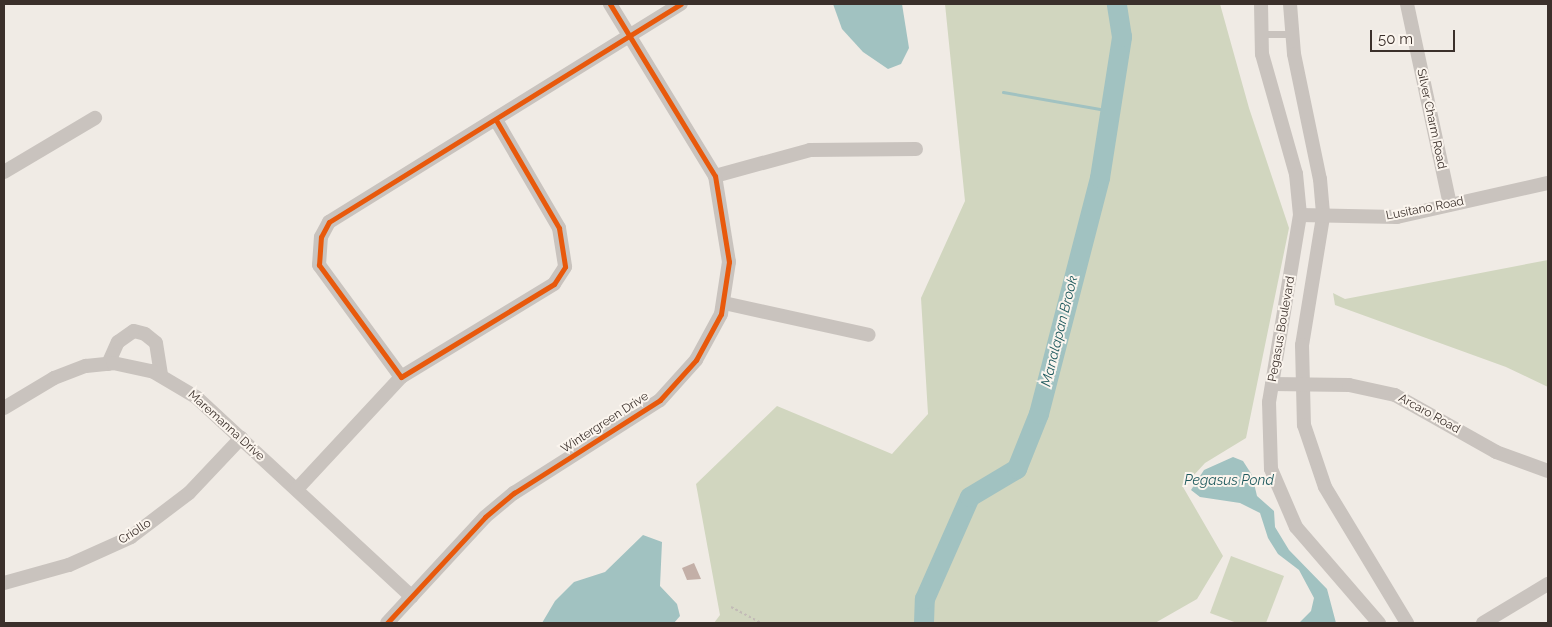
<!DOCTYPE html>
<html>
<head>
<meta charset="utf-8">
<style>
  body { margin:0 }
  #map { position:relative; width:1552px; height:627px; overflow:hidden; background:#f0ebe5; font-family:Raleway,sans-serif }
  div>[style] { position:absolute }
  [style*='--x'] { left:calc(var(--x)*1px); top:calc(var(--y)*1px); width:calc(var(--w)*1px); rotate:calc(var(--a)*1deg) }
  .green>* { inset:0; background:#d1d6bf }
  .water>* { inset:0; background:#a1c2c1 }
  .stream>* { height:3px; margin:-1.5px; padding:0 1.5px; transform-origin:1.5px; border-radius:1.5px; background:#a1c2c1 }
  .river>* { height:20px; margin:-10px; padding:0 10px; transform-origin:10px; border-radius:10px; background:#a1c2c1 }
  .building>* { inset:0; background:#c3afa7 }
  .path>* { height:2px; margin-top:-1px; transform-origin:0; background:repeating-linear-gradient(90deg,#c2bbb6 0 2.5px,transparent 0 5px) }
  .service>* { height:7px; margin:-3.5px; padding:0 3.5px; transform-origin:3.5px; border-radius:3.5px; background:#c9c3be }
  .minor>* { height:14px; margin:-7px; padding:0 7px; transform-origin:7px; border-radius:7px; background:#c9c3be }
  .cycleway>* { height:5px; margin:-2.5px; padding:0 2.5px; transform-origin:2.5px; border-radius:2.5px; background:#e8590c }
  span { translate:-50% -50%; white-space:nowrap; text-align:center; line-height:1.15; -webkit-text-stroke:4px #fbf5ee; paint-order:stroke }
  .street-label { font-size:12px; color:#3b302b }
  .water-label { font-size:14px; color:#1f5a5e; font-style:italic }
  .frame { position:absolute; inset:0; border:5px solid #3b302b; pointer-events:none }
  .scale { position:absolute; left:1370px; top:30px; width:85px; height:22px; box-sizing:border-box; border:2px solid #3b302b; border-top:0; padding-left:6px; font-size:15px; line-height:18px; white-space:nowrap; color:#3b302b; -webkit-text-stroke:4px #fbf5ee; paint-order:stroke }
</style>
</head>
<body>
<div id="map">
  <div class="green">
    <div style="clip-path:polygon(945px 4px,1220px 4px,1249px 108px,1289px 228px,1246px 438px,1205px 463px,1183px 487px,1223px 556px,1197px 599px,1155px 623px,714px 623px,720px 615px,696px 484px,777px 406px,892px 454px,928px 414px,921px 298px,965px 201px)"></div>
    <div style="clip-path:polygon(1548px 260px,1548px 387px,1506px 367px,1335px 305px,1333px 293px,1345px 299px)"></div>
    <div style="clip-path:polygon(1231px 556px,1284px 576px,1266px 623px,1237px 623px,1210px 613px)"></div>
  </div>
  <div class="water">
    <div style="clip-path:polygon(833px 4px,902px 4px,909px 48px,901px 64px,888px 69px,863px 52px,842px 29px)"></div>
    <div style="clip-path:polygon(1233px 457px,1243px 461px,1252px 475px,1257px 496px,1274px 511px,1275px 527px,1289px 550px,1327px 589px,1336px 623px,1299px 623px,1311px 611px,1314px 598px,1299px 570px,1278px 554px,1268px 538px,1260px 513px,1240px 503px,1200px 497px,1191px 490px,1204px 470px)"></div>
    <div style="clip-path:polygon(643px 535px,662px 542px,660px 586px,677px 604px,680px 616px,674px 623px,542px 623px,555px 601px,574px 582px,605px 572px)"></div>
  </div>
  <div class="stream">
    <div style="--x:1003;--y:92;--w:110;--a:10"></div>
  </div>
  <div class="river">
    <div style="--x:924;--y:623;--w:24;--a:-88"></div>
    <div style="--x:925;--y:599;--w:111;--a:-66.2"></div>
    <div style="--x:970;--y:497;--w:55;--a:-30.8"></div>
    <div style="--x:1017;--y:469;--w:59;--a:-68.2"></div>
    <div style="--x:1039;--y:414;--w:244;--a:-75.5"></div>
    <div style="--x:1100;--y:178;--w:143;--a:-81.1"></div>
    <div style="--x:1122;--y:37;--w:33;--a:-99"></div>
  </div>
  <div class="building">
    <div style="clip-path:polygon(694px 563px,701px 579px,687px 580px,682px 568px)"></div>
  </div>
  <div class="path">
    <div style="--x:731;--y:607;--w:34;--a:28"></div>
  </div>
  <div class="service">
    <div style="--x:1261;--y:34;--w:30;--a:0"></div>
  </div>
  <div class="minor">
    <div style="--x:1261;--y:4;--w:50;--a:88.9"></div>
    <div style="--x:1262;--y:54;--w:125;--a:74.2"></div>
    <div style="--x:1296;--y:174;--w:41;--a:84.4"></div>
    <div style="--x:1300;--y:215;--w:190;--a:99.4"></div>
    <div style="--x:1269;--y:402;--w:67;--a:88.3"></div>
    <div style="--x:1271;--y:469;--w:63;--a:66.7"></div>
    <div style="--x:1296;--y:527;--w:127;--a:49.2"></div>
    <div style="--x:1290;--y:4;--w:50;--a:85.4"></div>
    <div style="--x:1294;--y:54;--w:128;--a:78.3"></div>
    <div style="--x:1320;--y:179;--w:38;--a:85"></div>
    <div style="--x:1323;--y:217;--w:130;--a:99.3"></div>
    <div style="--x:1302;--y:345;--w:80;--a:88.6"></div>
    <div style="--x:1304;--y:425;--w:65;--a:71.3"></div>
    <div style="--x:1325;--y:487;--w:159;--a:58.9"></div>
    <div style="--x:1407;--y:4;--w:205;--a:77.9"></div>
    <div style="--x:496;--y:120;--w:125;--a:59.7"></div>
    <div style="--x:559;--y:228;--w:39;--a:81"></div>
    <div style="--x:565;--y:267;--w:20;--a:123"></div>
    <div style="--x:554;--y:284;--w:179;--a:148.7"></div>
    <div style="--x:401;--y:377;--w:139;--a:-126.2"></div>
    <div style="--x:319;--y:265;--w:28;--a:-86"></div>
    <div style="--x:321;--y:237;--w:17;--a:-62"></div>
    <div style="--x:329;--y:222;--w:414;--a:-31.8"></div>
    <div style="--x:4;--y:172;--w:106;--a:-30.7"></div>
    <div style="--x:715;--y:176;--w:98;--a:-15.3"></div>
    <div style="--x:810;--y:150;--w:106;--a:-0.5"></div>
    <div style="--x:1300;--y:215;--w:97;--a:1.2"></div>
    <div style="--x:1397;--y:217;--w:155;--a:-12.7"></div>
    <div style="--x:724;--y:303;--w:148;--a:12.4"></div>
    <div style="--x:108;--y:364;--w:24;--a:-66"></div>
    <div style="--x:118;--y:342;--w:19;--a:-35"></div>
    <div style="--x:134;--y:331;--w:11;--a:15"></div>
    <div style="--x:145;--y:334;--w:14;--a:39"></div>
    <div style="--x:156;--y:343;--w:32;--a:81"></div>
    <div style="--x:1272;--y:384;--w:77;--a:0.7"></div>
    <div style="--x:1349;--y:385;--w:47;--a:12.3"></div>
    <div style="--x:1395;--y:395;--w:116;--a:29.4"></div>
    <div style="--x:1496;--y:452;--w:55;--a:20.1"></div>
    <div style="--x:4;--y:408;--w:58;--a:-31"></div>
    <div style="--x:54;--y:378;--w:34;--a:-21"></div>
    <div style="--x:86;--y:366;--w:27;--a:-6"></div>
    <div style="--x:113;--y:363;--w:40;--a:12"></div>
    <div style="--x:152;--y:371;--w:51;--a:30.6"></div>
    <div style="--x:196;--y:397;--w:294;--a:42.8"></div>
    <div style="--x:297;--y:489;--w:153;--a:-47.1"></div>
    <div style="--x:4;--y:583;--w:67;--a:-15.5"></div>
    <div style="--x:69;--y:565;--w:68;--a:-24.3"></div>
    <div style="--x:131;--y:537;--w:73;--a:-37.2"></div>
    <div style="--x:189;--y:493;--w:76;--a:-46.6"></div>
    <div style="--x:387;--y:623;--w:144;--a:-47.2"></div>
    <div style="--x:485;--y:517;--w:38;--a:-40"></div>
    <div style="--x:514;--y:493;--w:173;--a:-32.5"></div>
    <div style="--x:660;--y:400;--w:54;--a:-48"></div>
    <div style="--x:696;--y:360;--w:52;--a:-61.5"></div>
    <div style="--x:721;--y:314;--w:53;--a:-81.3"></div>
    <div style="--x:729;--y:262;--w:87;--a:-99.2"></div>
    <div style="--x:715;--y:176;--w:202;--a:-121.4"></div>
    <div style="--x:1483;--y:623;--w:76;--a:-31"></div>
  </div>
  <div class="cycleway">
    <div style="--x:496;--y:120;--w:125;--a:59.7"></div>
    <div style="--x:559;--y:228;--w:39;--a:81"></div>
    <div style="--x:565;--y:267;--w:20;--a:123"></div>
    <div style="--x:554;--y:284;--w:179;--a:148.7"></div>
    <div style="--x:401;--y:377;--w:139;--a:-126.2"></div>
    <div style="--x:319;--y:265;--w:28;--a:-86"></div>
    <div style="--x:321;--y:237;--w:17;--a:-62"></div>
    <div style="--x:329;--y:222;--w:414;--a:-31.8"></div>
    <div style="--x:387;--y:623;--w:144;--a:-47.2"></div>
    <div style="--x:485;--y:517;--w:38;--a:-40"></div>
    <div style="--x:514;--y:493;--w:173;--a:-32.5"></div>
    <div style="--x:660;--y:400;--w:54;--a:-48"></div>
    <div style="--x:696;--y:360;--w:52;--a:-61.5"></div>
    <div style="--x:721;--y:314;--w:53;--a:-81.3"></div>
    <div style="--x:729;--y:262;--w:87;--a:-99.2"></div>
    <div style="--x:715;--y:176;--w:202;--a:-121.4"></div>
  </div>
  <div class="street-label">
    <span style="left:1431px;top:119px;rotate:78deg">Silver Charm Road</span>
    <span style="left:1425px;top:209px;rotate:-11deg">Lusitano Road</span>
    <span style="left:1282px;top:329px;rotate:-80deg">Pegasus Boulevard</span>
    <span style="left:1429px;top:414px;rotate:29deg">Arcaro Road</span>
    <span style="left:605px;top:423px;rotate:-33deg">Wintergreen Drive</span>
    <span style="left:226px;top:426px;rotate:42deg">Maremanna Drive</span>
    <span style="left:135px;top:532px;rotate:-33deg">Criollo</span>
  </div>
  <div class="water-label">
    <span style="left:1059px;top:331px;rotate:-76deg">Manalapan Brook</span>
    <span style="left:1229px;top:480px">Pegasus Pond</span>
  </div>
  <div class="frame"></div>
  <div class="scale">50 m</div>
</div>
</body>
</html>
